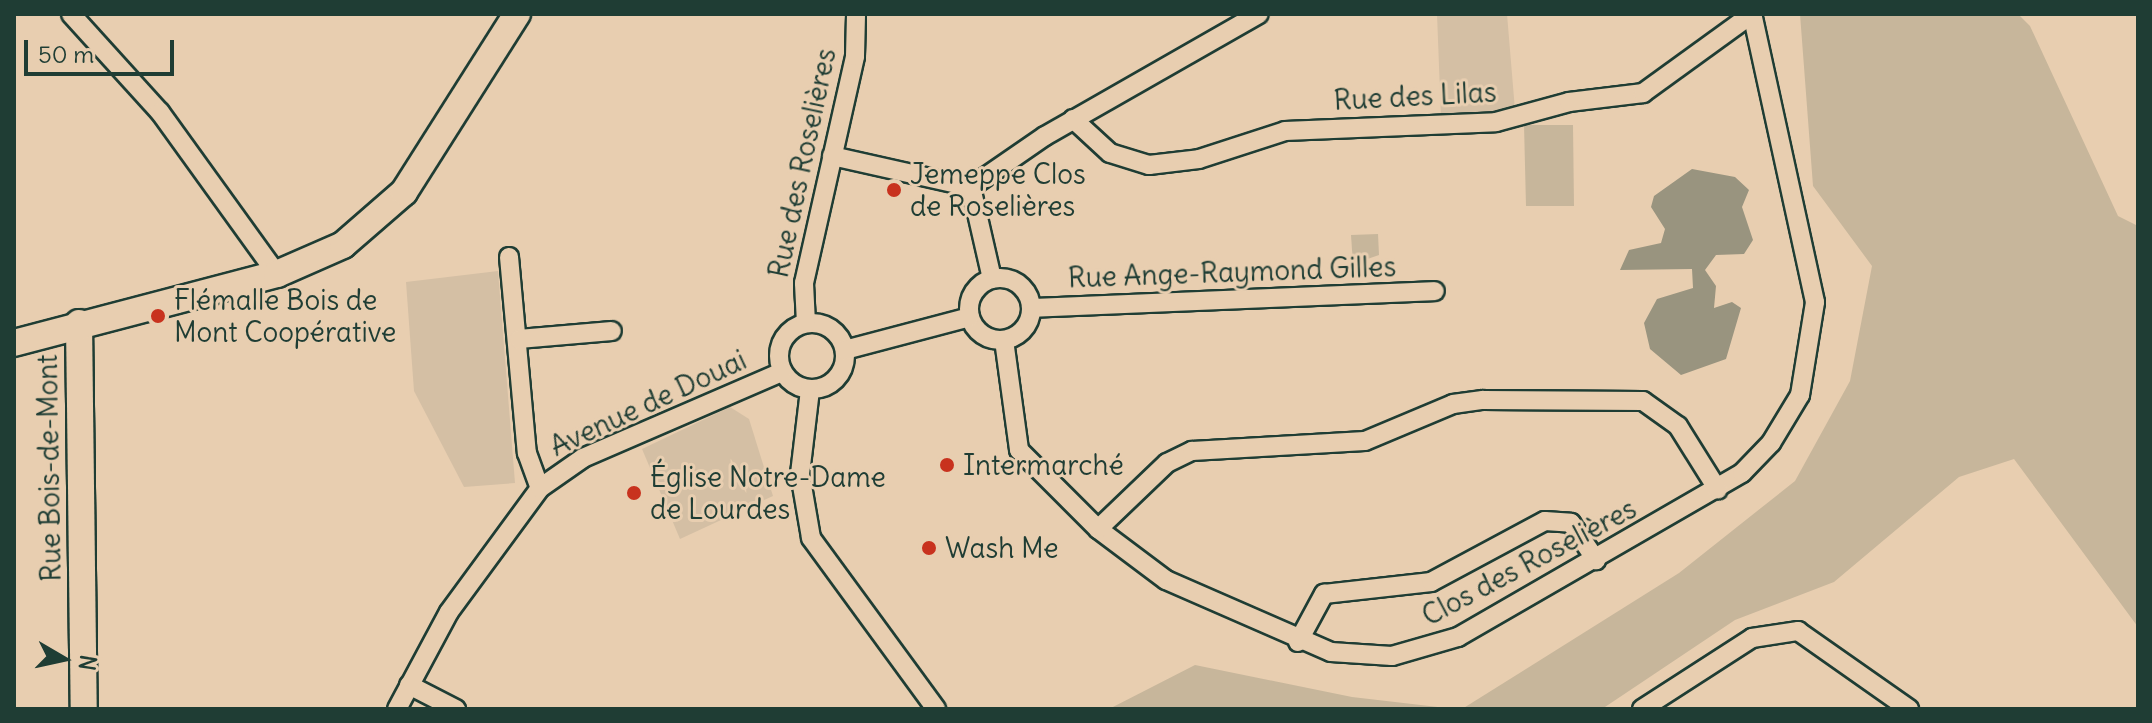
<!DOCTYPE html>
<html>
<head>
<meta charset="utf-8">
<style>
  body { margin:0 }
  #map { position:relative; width:2152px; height:723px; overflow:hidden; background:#e8ceb0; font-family:Delius,sans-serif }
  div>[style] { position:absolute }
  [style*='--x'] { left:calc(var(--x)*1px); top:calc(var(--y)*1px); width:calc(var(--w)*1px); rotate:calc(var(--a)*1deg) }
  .built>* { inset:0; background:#d4bfa4 }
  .green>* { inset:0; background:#c7b69b }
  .water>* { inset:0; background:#99947f }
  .roads { filter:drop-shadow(2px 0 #1f3d34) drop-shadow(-2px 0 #1f3d34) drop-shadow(0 2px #1f3d34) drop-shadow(0 -2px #1f3d34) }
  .street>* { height:18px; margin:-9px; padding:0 9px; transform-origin:9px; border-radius:9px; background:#e8ceb0 }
  .street>.ring { margin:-9px; padding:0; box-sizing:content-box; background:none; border:18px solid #e8ceb0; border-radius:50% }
  .secondary>* { height:26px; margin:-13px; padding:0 13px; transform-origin:13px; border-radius:13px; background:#e8ceb0 }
  .dots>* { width:22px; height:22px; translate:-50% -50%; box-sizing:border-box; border:4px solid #e8ceb0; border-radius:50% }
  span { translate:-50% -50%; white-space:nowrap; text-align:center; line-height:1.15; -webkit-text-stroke:6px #e8ceb0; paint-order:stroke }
  .street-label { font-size:28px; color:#1f3d34 }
  .poi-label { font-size:28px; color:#1f3d34 }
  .left { translate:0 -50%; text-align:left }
  .frame { position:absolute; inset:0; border:16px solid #1f3d34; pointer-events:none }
  .north { position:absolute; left:24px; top:619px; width:80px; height:80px; -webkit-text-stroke:6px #e8ceb0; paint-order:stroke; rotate:99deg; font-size:22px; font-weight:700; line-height:32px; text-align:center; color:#1f3d34 }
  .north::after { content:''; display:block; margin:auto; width:28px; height:36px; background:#1f3d34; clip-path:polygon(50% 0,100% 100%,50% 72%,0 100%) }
  .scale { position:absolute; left:24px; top:40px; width:150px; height:36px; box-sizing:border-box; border:4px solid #1f3d34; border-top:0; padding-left:10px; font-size:24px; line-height:28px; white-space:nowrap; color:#1f3d34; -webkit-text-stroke:6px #e8ceb0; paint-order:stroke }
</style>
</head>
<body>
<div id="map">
  <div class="built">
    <div style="clip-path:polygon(1437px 14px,1507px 14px,1515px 110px,1441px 118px)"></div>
    <div style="clip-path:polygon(498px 271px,515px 483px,464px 487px,414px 391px,406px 282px)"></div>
    <div style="clip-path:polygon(730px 407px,749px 419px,773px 496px,680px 539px,642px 449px)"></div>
  </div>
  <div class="green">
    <div style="clip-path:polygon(1800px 14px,2018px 14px,2030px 26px,2118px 216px,2138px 226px,2138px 627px,2014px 459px,1959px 477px,1834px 582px,1735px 620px,1602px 709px,1462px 709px,1679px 573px,1795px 481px,1850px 381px,1872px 266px,1813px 186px)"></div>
    <div style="clip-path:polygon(1524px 125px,1573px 125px,1574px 206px,1526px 206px)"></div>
    <div style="clip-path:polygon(1378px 234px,1379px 255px,1353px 264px,1351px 235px)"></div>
    <div style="clip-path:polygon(1195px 665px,1352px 697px,1455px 709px,1109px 709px)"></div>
  </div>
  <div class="water">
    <div style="clip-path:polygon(1692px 169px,1735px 177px,1749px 190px,1742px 207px,1753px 240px,1744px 254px,1716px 255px,1705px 270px,1716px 286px,1714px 308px,1732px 302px,1741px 308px,1726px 359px,1681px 375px,1650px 349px,1644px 323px,1657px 299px,1693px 288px,1692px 269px,1620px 270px,1629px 250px,1661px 243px,1665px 229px,1651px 207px,1654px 196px)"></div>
  </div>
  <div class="roads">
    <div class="street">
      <div style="--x:71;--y:14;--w:132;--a:47.8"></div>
      <div style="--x:160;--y:112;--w:200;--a:54.2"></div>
      <div style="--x:1073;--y:119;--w:50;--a:42.6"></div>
      <div style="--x:1110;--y:153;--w:41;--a:17.1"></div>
      <div style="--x:1149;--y:165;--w:50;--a:-6.8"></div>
      <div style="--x:1199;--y:159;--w:90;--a:-18"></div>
      <div style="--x:1285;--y:131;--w:211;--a:-2.4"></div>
      <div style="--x:1496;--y:122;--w:76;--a:-15.3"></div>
      <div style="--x:1569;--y:102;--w:75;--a:-6.9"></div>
      <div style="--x:1643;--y:93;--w:135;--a:-35.9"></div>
      <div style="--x:832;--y:156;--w:142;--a:12.6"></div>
      <div style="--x:971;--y:187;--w:94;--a:77.1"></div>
      <div style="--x:971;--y:187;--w:90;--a:-34.6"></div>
      <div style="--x:1045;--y:136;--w:246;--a:-29.7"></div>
      <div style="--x:509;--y:257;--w:197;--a:84.8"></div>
      <div style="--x:527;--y:453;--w:37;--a:70"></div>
      <div class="ring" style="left:969px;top:278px;width:44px;height:44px"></div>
      <div style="--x:1031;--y:308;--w:404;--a:-2.4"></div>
      <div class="ring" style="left:779px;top:323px;width:48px;height:48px"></div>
      <div style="--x:806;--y:323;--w:40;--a:-92.9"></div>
      <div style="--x:804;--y:283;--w:233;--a:-77.3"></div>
      <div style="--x:855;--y:56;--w:42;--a:-88.6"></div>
      <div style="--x:519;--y:339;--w:93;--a:-4.9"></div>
      <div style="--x:1004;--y:340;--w:111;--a:82.2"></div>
      <div style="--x:1019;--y:450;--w:112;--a:45"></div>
      <div style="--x:1098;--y:529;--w:85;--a:36.9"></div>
      <div style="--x:1166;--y:580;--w:180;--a:23.6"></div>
      <div style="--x:1331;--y:652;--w:61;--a:3.8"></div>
      <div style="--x:1392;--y:656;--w:69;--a:-16.1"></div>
      <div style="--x:1458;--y:637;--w:328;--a:-30"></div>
      <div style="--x:1742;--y:473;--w:42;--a:-46"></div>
      <div style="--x:1771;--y:443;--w:56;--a:-58.9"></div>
      <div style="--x:1800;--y:395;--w:94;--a:-80.8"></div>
      <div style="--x:1815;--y:302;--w:295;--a:-102.3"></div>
      <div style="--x:845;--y:350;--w:129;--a:-14.8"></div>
      <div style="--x:810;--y:390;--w:85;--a:96.8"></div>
      <div style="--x:800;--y:474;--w:65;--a:80.2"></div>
      <div style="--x:811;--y:538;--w:212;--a:53.8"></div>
      <div style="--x:1098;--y:529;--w:95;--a:-43.7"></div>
      <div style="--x:1167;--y:463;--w:28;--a:-26"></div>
      <div style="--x:1192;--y:451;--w:173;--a:-3.3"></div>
      <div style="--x:1365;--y:441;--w:95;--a:-22.8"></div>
      <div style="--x:1453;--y:404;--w:30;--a:-8"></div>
      <div style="--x:1483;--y:400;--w:160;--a:0.4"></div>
      <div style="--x:1643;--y:401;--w:43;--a:35.5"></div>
      <div style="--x:1678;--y:426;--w:75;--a:58"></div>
      <div style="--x:1298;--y:642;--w:55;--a:-61.6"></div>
      <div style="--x:1324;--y:594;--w:108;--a:-6.4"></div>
      <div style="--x:1431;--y:582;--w:129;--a:-28.2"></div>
      <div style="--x:1545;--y:521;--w:26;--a:4"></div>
      <div style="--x:1571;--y:523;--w:45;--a:56"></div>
      <div style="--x:409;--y:685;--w:53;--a:27.1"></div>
      <div style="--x:397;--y:709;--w:110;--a:-61.8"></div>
      <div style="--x:449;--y:612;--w:154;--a:-53.7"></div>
      <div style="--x:540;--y:488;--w:52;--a:-34.9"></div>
      <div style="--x:583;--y:458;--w:217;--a:-23.4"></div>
      <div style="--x:1642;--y:709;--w:131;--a:-32.8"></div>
      <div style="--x:1752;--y:638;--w:47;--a:-8.7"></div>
      <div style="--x:1798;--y:631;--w:136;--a:35.1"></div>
    </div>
    <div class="secondary">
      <div style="--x:79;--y:323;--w:386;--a:89.3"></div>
      <div style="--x:14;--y:343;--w:272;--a:-14.7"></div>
      <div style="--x:277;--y:274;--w:72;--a:-23.7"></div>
      <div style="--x:343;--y:245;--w:81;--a:-41"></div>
      <div style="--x:404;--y:192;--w:211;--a:-57.6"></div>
    </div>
  </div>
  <div class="dots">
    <div style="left:894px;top:190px;background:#c8321e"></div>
    <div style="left:158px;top:316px;background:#c8321e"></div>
    <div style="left:947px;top:465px;background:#c8321e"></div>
    <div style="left:634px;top:493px;background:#c8321e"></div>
    <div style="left:929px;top:548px;background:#c8321e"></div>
  </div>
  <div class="street-label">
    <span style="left:1415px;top:96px;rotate:-3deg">Rue des Lilas</span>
    <span style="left:802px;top:163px;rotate:-78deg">Rue des Roselières</span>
    <span style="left:1232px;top:272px;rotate:-2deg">Rue Ange-Raymond Gilles</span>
    <span style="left:648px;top:403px;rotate:-25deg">Avenue de Douai</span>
    <span style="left:49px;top:468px;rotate:-91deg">Rue Bois-de-Mont</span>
    <span style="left:1529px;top:562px;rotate:-28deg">Clos des Roselières</span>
  </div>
  <div class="poi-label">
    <span class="left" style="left:910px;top:190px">Jemeppe Clos<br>de Roselières</span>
    <span class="left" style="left:174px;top:316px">Flémalle Bois de<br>Mont Coopérative</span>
    <span class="left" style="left:963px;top:465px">Intermarché</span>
    <span class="left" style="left:650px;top:493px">Église Notre-Dame<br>de Lourdes</span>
    <span class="left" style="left:945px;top:548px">Wash Me</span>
  </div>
  <div class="frame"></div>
  <div class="north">N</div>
  <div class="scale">50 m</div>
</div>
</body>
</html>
